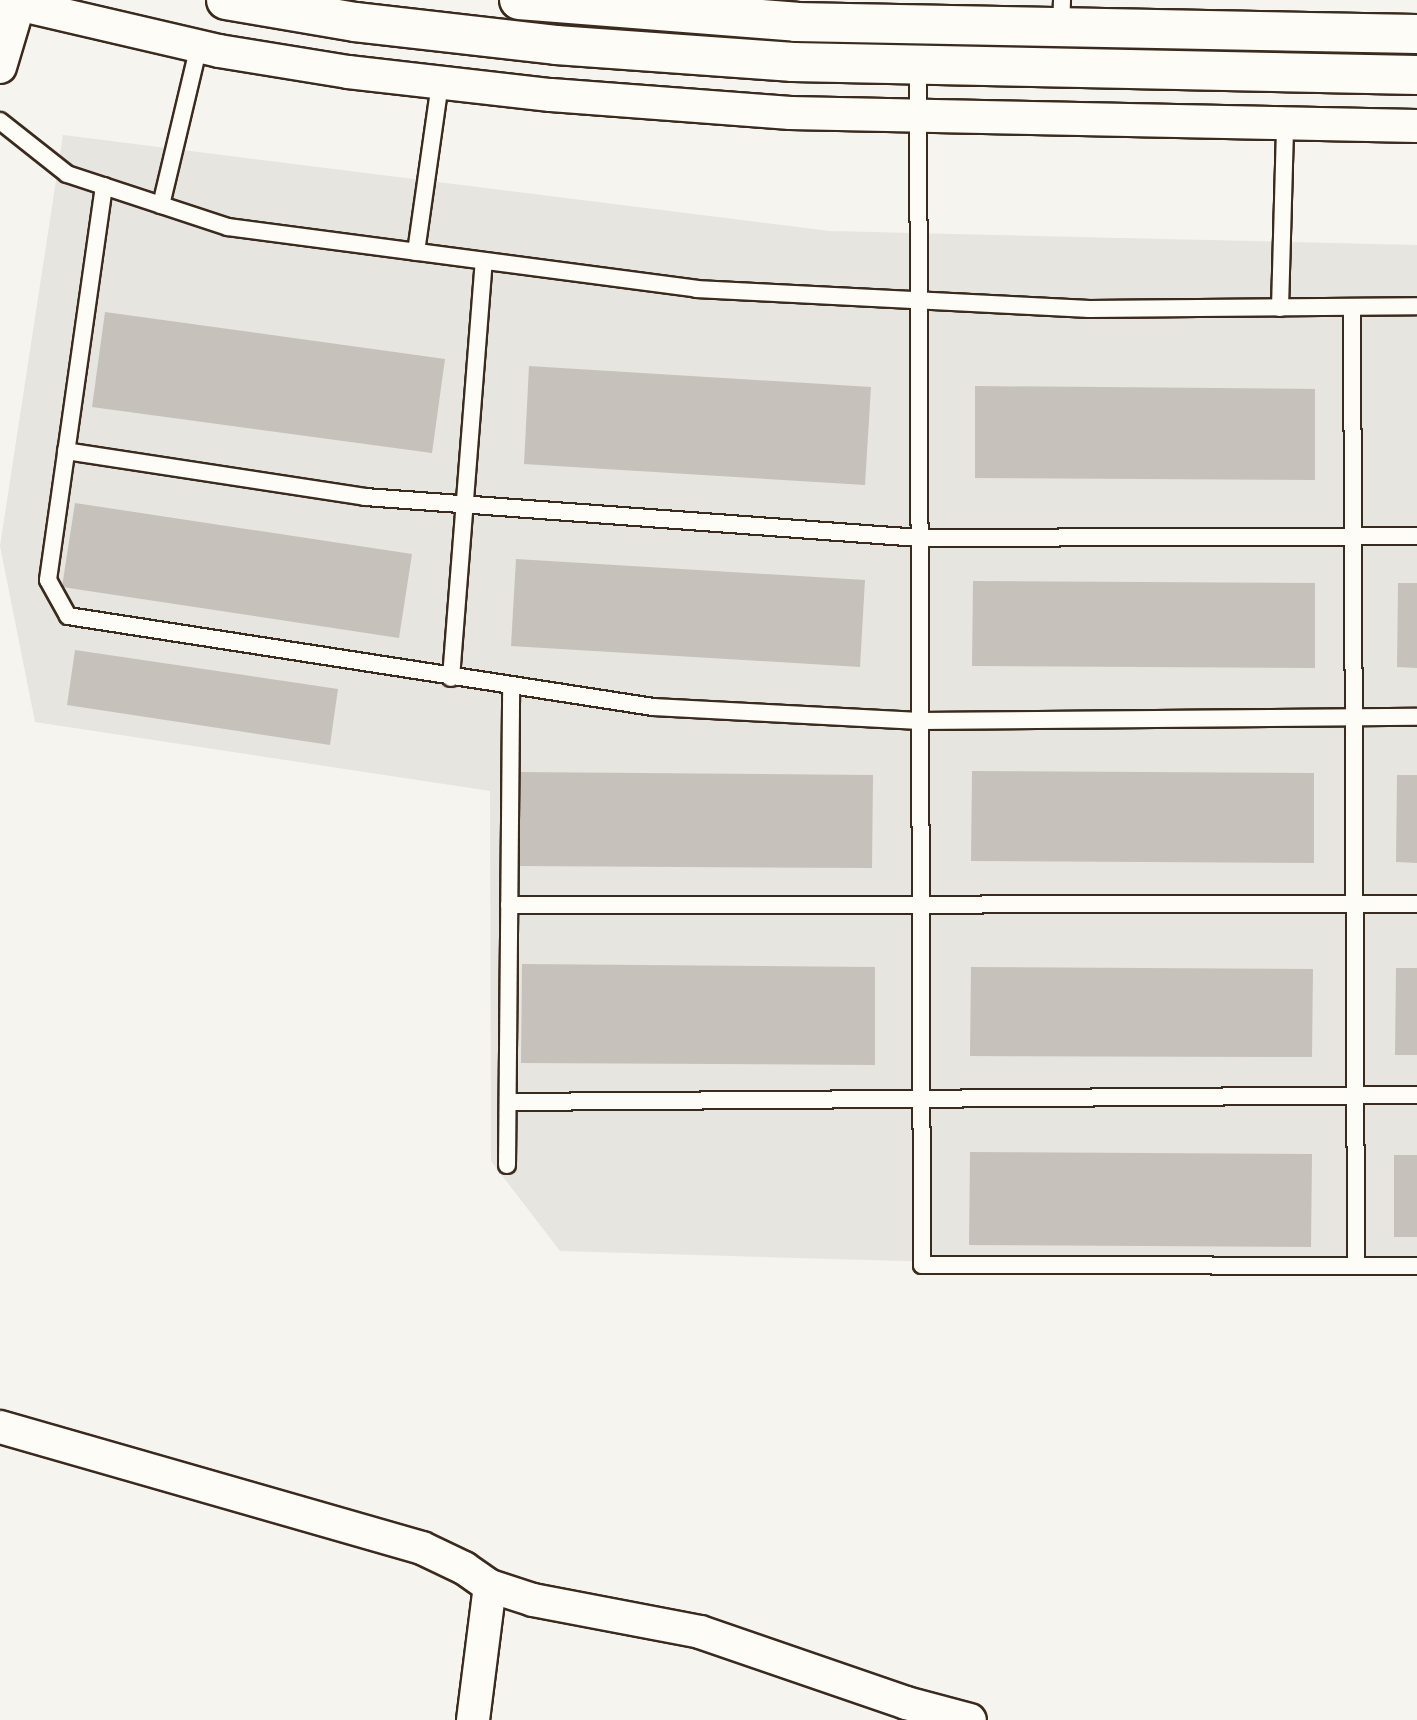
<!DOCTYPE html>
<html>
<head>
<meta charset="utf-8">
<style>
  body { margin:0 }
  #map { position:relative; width:1417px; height:1720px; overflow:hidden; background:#f5f4ee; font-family:"Comic Neue",sans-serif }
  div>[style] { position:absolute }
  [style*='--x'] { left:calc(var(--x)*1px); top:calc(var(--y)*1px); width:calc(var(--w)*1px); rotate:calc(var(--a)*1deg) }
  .built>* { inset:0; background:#e7e5df }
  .building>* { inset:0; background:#c7c1bb }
  .roads { filter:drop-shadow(2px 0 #3b2a1e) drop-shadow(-2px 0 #3b2a1e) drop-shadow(0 2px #3b2a1e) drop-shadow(0 -2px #3b2a1e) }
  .service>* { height:16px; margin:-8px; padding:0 8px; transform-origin:8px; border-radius:8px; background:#fdfcf7 }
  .minor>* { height:32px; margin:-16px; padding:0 16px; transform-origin:16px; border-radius:16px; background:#fdfcf7 }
  .trunk>* { height:38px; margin:-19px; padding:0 19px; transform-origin:19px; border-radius:19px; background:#fdfcf7 }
  span { translate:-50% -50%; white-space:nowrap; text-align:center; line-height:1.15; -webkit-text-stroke:7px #fdfcf7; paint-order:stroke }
</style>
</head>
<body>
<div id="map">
  <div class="built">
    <div style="clip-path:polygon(63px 135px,830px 231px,1417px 245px,1417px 1276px,560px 1251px,491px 1161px,490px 791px,35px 722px,0 546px)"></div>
  </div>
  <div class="building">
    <div style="clip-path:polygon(105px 312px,445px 359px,432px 453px,92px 407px)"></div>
    <div style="clip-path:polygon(529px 366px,871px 387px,865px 485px,524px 464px)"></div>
    <div style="clip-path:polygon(975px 386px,1315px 389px,1315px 480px,975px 478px)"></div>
    <div style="clip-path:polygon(75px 503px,412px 554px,399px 638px,62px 587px)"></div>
    <div style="clip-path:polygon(516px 559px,865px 580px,860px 667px,511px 646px)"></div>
    <div style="clip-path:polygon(973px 581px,1315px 583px,1315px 668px,972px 666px)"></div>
    <div style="clip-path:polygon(1398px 583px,1417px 583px,1417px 668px,1397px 667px)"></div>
    <div style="clip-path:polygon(75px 650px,338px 689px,330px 745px,67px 705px)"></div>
    <div style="clip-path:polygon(972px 771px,1314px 773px,1314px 863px,971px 861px)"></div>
    <div style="clip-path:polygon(518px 772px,873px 775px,872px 868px,517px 866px)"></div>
    <div style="clip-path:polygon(1397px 775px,1417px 775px,1417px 863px,1396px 862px)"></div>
    <div style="clip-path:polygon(522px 964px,875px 967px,875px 1065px,521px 1063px)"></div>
    <div style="clip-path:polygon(971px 967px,1313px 969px,1312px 1057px,970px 1056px)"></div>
    <div style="clip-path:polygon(1396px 968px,1417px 968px,1417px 1055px,1395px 1055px)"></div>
    <div style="clip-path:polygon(970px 1152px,1312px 1154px,1311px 1247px,969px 1245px)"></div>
    <div style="clip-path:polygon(1394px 1155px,1417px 1155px,1417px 1237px,1394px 1237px)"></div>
  </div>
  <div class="roads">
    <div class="service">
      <div style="--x:1061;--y:29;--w:29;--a:-88"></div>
      <div style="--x:918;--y:67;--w:1198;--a:89.81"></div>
      <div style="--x:922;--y:1265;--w:495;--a:0.1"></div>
      <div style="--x:0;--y:121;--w:85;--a:38.3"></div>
      <div style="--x:67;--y:174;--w:169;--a:18.2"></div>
      <div style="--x:228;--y:227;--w:472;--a:7.5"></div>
      <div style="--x:696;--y:289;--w:394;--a:2.9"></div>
      <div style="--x:1089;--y:309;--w:328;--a:-0.5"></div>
      <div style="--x:104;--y:186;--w:398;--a:98.1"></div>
      <div style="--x:48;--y:580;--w:41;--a:60.9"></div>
      <div style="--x:68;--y:616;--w:592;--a:8.84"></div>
      <div style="--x:653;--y:707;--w:267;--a:3"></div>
      <div style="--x:920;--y:721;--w:497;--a:-0.5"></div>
      <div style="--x:161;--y:205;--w:163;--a:-76.6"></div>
      <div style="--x:416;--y:252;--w:171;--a:-81.9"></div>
      <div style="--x:1352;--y:307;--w:959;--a:89.76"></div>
      <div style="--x:1280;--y:308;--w:184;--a:-88.4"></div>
      <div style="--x:66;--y:451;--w:303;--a:8.7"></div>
      <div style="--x:365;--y:497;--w:556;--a:4.23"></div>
      <div style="--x:919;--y:538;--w:498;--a:-0.2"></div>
      <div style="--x:451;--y:678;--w:418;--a:-85.5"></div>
      <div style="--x:509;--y:905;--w:908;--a:-0.06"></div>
      <div style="--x:508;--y:1102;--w:909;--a:-0.44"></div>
      <div style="--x:507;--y:1165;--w:478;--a:-89.5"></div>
    </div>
    <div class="minor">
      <div style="--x:0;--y:0;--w:225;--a:13.1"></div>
      <div style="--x:219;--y:51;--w:131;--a:9.2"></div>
      <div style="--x:348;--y:72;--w:204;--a:6.5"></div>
      <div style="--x:551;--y:95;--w:240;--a:4.3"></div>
      <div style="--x:790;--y:113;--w:627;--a:1.19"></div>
      <div style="--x:0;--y:67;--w:70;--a:-73.4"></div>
      <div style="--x:0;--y:1427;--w:439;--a:16"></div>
      <div style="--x:422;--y:1548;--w:47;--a:25.5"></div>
      <div style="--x:464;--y:1568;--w:32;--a:35"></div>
      <div style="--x:490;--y:1586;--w:45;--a:18"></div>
      <div style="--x:533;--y:1600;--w:170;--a:10.8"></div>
      <div style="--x:700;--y:1632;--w:218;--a:19"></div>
      <div style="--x:906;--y:1703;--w:66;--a:14.9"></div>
      <div style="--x:473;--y:1720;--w:135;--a:-82.8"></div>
    </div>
    <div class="trunk">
      <div style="--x:226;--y:0;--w:131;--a:9.7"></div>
      <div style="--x:355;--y:22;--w:202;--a:6.5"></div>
      <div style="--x:556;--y:45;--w:238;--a:4.1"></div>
      <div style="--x:793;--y:62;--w:624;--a:1.19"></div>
      <div style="--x:519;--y:0;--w:278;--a:4.5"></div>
      <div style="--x:796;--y:22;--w:621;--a:1.11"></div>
    </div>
  </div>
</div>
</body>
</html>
